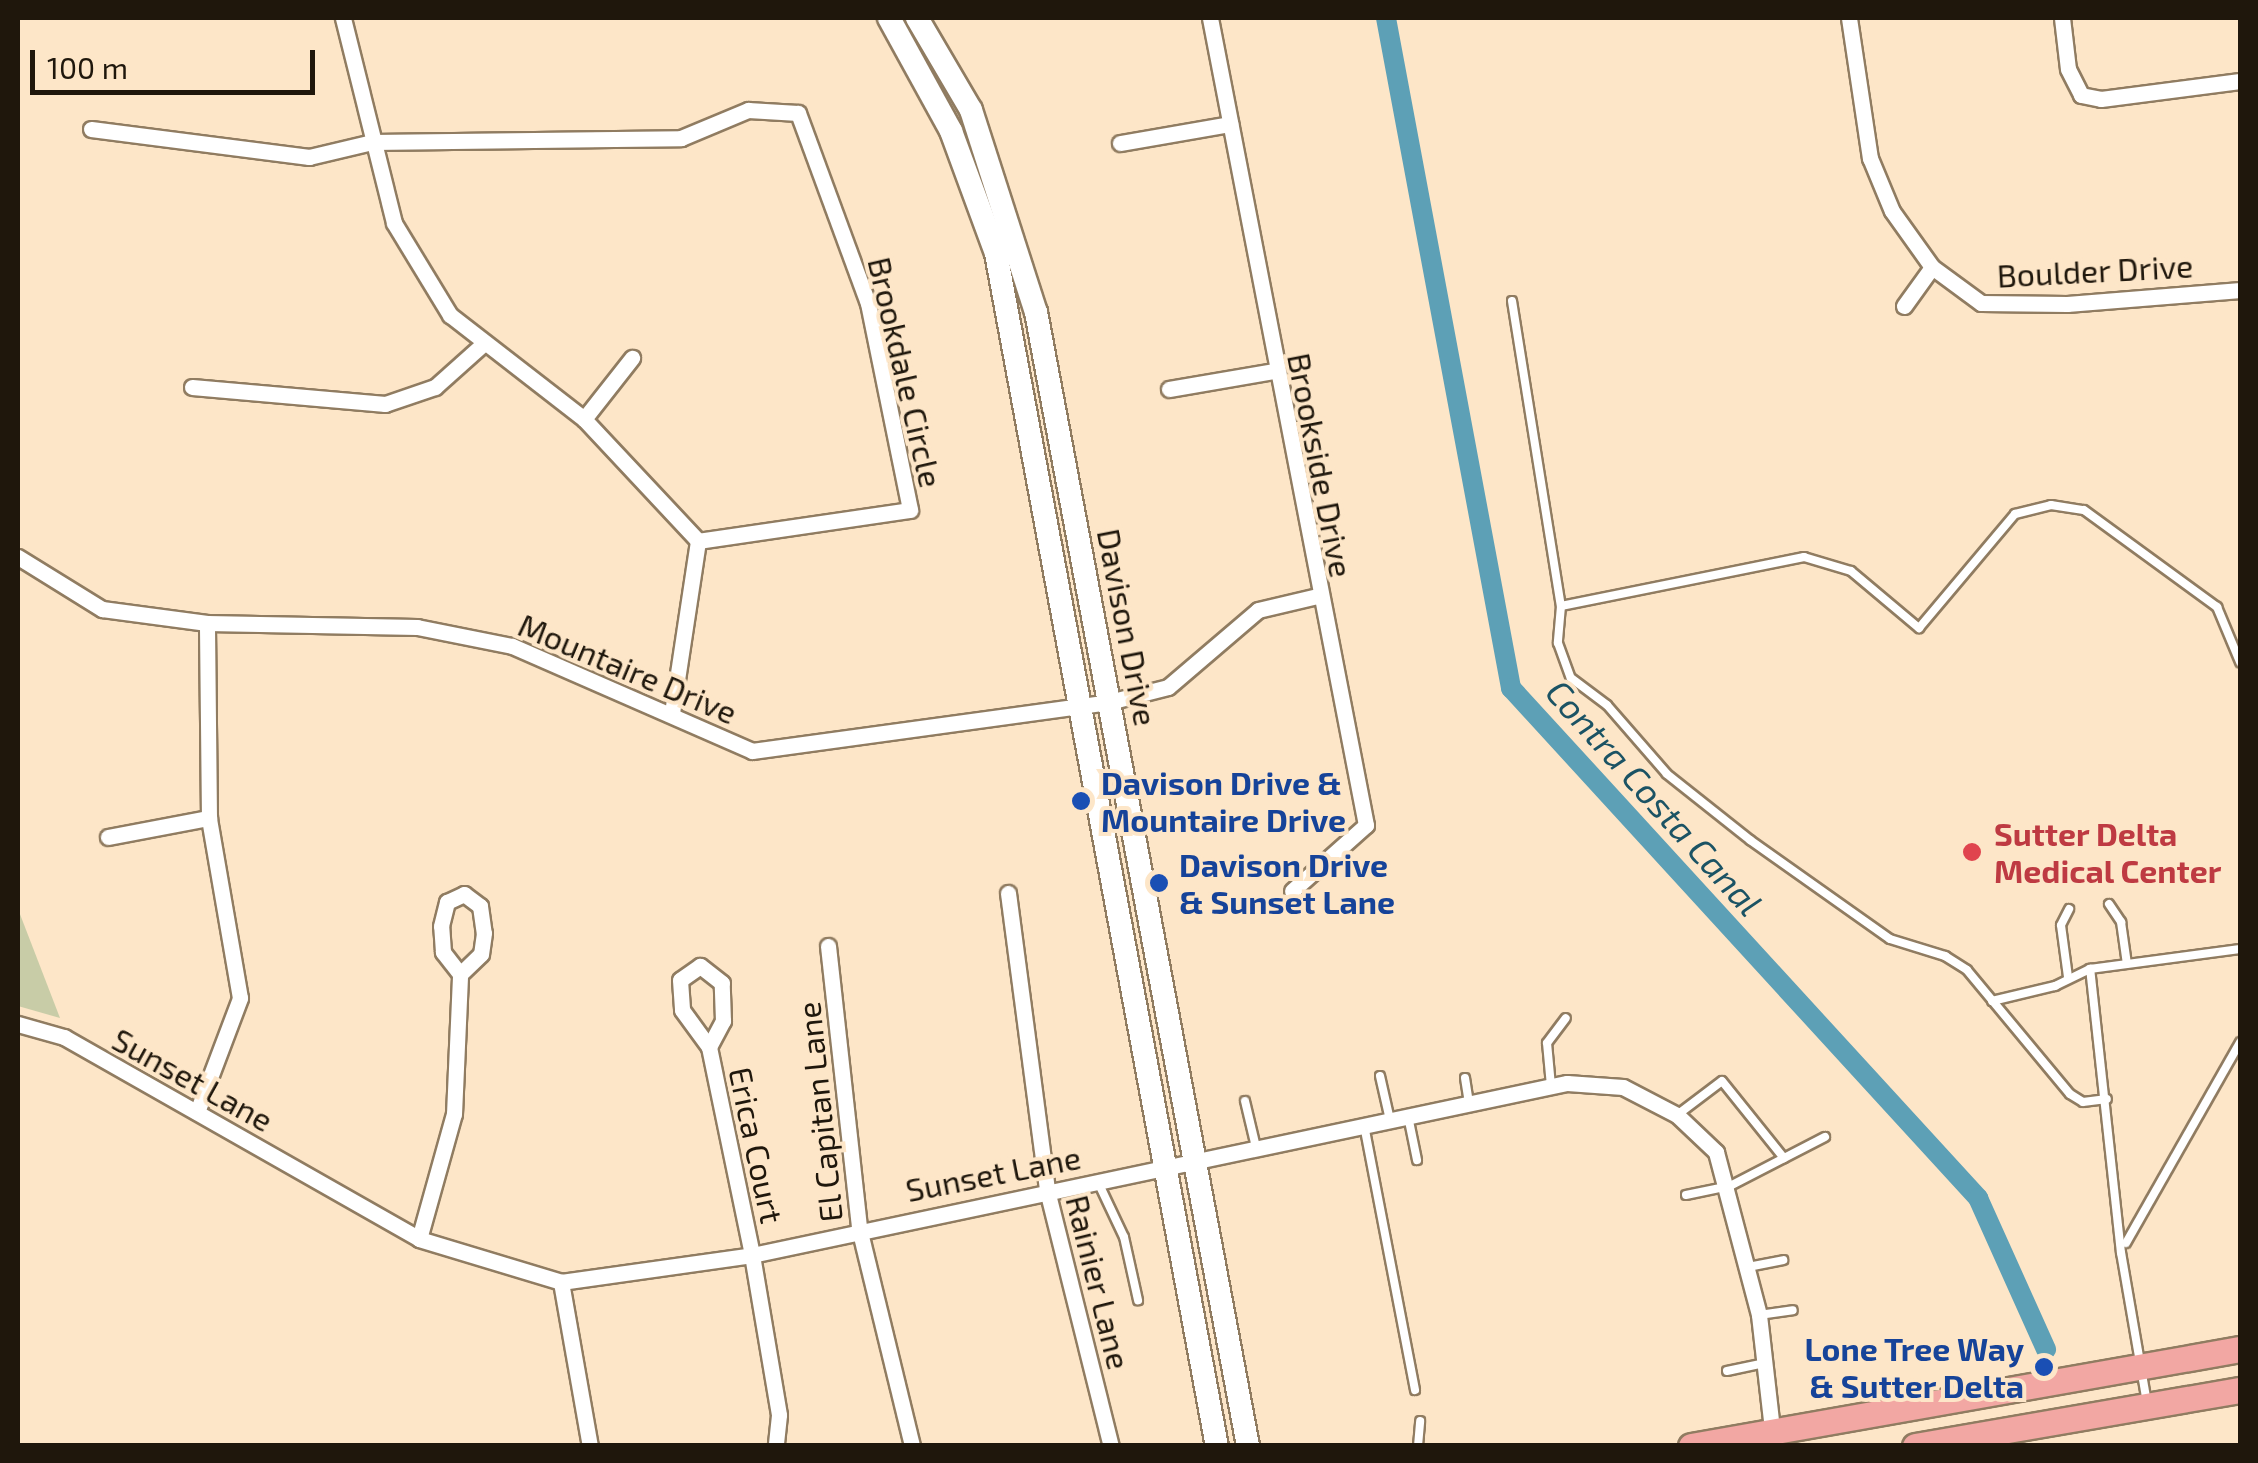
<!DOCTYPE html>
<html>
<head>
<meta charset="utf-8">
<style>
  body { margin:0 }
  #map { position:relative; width:2258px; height:1463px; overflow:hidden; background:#fde6c8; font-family:"Exo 2",sans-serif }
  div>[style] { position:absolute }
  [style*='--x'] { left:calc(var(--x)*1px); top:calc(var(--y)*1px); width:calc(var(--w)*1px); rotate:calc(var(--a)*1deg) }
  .green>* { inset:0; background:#c8cca7 }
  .canal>* { height:20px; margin:-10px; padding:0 10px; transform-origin:10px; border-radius:10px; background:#5da0b6 }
  .roads { filter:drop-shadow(2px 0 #907c61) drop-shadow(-2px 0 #907c61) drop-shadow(0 2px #907c61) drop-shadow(0 -2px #907c61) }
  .service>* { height:8px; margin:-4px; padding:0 4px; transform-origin:4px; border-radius:4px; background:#fff }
  .minor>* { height:15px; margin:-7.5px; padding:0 7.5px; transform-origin:7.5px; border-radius:7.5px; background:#fff }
  .secondary>* { height:22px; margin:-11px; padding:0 11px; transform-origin:11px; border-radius:11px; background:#fff }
  .primary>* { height:25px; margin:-12.5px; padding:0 12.5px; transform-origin:12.5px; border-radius:12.5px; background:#f2a7a3 }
  .dots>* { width:28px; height:28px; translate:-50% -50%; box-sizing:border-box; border:5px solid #fde6c8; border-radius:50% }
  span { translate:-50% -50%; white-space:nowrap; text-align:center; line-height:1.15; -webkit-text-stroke:8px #fde6c8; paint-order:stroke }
  .street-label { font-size:32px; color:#1f170c }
  .transit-label { font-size:32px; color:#164399; font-weight:700 }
  .left { translate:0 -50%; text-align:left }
  .right { translate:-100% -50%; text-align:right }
  .health-label { font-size:32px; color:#be3a42; font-weight:700 }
  .water-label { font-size:35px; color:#1b5364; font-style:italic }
  .frame { position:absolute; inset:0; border:20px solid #1f170c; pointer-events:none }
  .scale { position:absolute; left:30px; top:50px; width:285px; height:45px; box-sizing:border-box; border:5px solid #1f170c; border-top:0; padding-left:12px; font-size:30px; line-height:35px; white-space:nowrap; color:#1f170c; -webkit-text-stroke:8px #fde6c8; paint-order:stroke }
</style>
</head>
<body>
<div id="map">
  <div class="green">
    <div style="clip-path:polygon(18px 909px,60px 1018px,18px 1006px)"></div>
  </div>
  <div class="canal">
    <div style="--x:1386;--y:18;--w:682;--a:79.43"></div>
    <div style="--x:1511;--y:688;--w:692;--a:47.52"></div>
    <div style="--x:1978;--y:1198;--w:166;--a:65.8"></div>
  </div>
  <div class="roads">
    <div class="service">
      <div style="--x:1512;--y:301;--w:309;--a:80.9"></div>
      <div style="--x:1561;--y:606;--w:37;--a:95"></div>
      <div style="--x:1558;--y:643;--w:37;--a:70"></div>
      <div style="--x:1571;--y:678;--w:45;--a:36.9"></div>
      <div style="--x:1607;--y:705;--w:91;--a:49"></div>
      <div style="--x:1667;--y:774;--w:106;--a:38.5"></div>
      <div style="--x:1750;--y:840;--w:171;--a:35.3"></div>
      <div style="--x:1890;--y:939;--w:58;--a:17.2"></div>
      <div style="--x:1945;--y:956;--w:26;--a:32"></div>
      <div style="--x:1967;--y:970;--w:161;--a:50.3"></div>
      <div style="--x:2070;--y:1094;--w:15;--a:32"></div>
      <div style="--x:2083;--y:1102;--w:24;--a:-7"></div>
      <div style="--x:1561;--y:606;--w:248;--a:-11.4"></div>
      <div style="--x:1804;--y:557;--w:49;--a:16.6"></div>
      <div style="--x:1851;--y:571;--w:89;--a:40"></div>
      <div style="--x:1919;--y:628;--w:149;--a:-49.9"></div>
      <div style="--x:2015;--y:514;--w:37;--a:-14"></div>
      <div style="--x:2051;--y:505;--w:33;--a:9"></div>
      <div style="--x:2084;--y:510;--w:165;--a:36.1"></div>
      <div style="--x:2217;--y:607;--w:60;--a:67.3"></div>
      <div style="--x:2109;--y:904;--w:22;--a:56"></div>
      <div style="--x:2121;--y:922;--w:42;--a:81.9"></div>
      <div style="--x:2068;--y:977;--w:52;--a:-97.7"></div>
      <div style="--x:2061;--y:925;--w:18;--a:-63"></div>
      <div style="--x:1992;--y:1001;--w:65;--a:-13.4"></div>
      <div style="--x:2055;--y:986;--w:39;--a:-26"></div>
      <div style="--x:1380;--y:1076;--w:45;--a:77.2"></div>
      <div style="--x:1465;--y:1078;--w:25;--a:81"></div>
      <div style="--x:1551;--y:1086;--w:43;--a:-95.3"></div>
      <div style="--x:1547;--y:1043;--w:31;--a:-53"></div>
      <div style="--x:1245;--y:1101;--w:47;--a:76.6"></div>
      <div style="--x:1677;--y:1115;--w:56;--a:-37.1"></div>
      <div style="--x:1722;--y:1081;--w:99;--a:51.2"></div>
      <div style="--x:1408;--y:1116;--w:45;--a:78.4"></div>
      <div style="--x:1364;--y:1125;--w:270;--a:79.1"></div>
      <div style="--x:1097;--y:1180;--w:63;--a:64.7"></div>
      <div style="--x:1124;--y:1237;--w:65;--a:77.5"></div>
      <div style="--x:1686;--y:1195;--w:45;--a:-11.6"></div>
      <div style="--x:1730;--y:1186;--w:107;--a:-27.3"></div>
      <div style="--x:2126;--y:1243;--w:231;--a:-60.4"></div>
      <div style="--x:1748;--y:1267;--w:36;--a:-11"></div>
      <div style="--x:1759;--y:1315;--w:34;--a:-8"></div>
      <div style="--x:1727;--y:1371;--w:38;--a:-12"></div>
      <div style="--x:2147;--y:1403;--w:152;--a:-99.8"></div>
      <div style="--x:2121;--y:1253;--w:286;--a:-96.2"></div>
      <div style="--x:2090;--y:969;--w:151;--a:-7.6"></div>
      <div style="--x:1418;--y:1446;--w:25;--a:-85"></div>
    </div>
    <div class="minor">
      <div style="--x:343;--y:18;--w:211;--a:76"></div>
      <div style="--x:394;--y:223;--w:108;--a:58.7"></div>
      <div style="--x:450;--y:315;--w:170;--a:37.8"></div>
      <div style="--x:584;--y:419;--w:167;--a:46.9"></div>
      <div style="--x:698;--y:541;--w:174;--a:98.6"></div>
      <div style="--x:1210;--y:18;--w:822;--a:79.06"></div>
      <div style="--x:1366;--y:825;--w:99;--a:138.3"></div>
      <div style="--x:1849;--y:18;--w:142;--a:81.5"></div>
      <div style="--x:1870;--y:158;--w:57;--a:67.5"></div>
      <div style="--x:1892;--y:211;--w:69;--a:54.5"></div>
      <div style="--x:1932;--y:267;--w:61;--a:36.3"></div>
      <div style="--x:1981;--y:303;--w:86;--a:0.7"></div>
      <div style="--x:2067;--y:304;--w:174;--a:-4.6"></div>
      <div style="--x:2062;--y:18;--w:51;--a:83.3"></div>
      <div style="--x:2068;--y:69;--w:29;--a:63"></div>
      <div style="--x:2081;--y:95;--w:20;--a:11"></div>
      <div style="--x:2101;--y:99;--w:140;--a:-7.4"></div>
      <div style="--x:91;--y:129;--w:220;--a:7.3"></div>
      <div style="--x:309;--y:157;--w:65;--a:-13.4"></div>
      <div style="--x:372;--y:142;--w:309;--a:-0.7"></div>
      <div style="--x:681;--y:138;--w:73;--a:-22.7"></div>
      <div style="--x:748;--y:110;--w:50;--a:3.4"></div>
      <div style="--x:798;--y:113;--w:202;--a:69.8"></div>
      <div style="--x:868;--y:303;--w:211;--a:78.5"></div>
      <div style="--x:910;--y:510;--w:214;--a:171.7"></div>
      <div style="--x:1120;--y:143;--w:112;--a:-9.8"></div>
      <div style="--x:1904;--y:306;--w:48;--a:-54.3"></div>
      <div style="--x:192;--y:387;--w:194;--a:5"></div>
      <div style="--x:385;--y:404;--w:53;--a:-18.8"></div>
      <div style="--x:435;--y:387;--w:63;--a:-41.8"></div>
      <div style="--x:1169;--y:389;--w:107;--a:-9.7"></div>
      <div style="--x:584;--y:419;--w:78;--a:-51.8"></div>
      <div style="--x:18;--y:557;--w:99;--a:31.8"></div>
      <div style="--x:102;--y:609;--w:106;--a:7.6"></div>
      <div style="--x:207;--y:623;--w:210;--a:1.1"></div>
      <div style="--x:417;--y:627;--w:97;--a:11.3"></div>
      <div style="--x:512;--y:646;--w:262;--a:23.6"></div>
      <div style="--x:752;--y:751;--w:360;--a:-7.8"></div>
      <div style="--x:1109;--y:702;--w:61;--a:-14.3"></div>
      <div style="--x:1168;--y:687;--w:118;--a:-40.5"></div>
      <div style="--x:1258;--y:610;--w:61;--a:-13.3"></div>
      <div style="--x:108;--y:837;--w:103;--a:-10.7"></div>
      <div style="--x:1008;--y:893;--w:300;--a:82.5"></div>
      <div style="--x:1047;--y:1190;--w:264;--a:76"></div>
      <div style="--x:828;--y:946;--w:284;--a:83.7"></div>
      <div style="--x:859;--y:1228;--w:224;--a:76.3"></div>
      <div style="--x:18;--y:1024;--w:48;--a:15.8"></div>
      <div style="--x:64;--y:1037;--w:408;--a:29.6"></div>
      <div style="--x:419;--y:1239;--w:148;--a:16.8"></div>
      <div style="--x:561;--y:1282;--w:193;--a:-8"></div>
      <div style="--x:752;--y:1255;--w:833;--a:-11.92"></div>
      <div style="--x:1567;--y:1083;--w:56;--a:4.1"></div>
      <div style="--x:1623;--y:1087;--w:61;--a:27.4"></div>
      <div style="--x:1677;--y:1115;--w:54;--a:43.5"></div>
      <div style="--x:1716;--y:1152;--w:169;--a:75.2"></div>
      <div style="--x:1759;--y:1315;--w:132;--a:83.5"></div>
      <div style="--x:709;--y:1047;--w:30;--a:-62"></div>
      <div style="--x:723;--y:1021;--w:38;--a:-92"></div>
      <div style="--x:722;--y:983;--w:28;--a:-142"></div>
      <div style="--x:700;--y:966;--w:24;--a:145"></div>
      <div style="--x:680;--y:980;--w:30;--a:86"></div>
      <div style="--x:682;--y:1010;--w:46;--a:53.9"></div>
      <div style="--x:709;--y:1047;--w:212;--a:78.3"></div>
      <div style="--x:752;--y:1255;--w:162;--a:80.4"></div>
      <div style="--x:779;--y:1415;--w:31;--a:96"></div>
      <div style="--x:197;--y:1112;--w:122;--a:-69.3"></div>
      <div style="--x:240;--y:998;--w:183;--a:-99.8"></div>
      <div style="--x:209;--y:818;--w:195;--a:-90.6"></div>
      <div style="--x:419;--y:1239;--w:130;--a:-74.4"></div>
      <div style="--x:454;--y:1114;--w:140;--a:-87.5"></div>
      <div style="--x:460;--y:974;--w:28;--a:-128"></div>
      <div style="--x:443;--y:952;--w:26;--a:-94"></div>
      <div style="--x:441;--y:926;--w:25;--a:-76"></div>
      <div style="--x:447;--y:902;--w:19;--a:-25"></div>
      <div style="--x:464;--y:894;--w:20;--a:37"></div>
      <div style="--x:480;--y:906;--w:27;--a:82"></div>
      <div style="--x:484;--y:933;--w:21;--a:98"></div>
      <div style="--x:481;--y:954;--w:29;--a:136"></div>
      <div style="--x:561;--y:1282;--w:167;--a:80"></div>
    </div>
    <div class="secondary">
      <div style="--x:889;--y:18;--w:129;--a:61.2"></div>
      <div style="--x:951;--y:131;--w:130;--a:69.8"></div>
      <div style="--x:996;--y:253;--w:1213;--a:79.51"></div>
      <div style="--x:917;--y:18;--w:107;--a:59.6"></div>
      <div style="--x:971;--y:110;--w:212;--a:72.2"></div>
      <div style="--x:1036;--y:312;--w:1154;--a:79.41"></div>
    </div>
    <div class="primary">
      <div style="--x:1691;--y:1446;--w:558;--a:-10.02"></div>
      <div style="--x:1915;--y:1446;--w:330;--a:-9.8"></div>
    </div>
  </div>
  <div class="dots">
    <div style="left:1081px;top:801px;background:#1a4fb4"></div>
    <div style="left:1972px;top:852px;background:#e0444e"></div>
    <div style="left:1159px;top:883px;background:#1a4fb4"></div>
    <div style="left:2044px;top:1367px;background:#1a4fb4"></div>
  </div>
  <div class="street-label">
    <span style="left:2095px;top:270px;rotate:-3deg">Boulder Drive</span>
    <span style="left:906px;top:372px;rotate:77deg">Brookdale Circle</span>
    <span style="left:1321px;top:465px;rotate:79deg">Brookside Drive</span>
    <span style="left:1128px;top:627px;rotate:79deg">Davison Drive</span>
    <span style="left:628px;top:668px;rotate:23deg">Mountaire Drive</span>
    <span style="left:193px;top:1079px;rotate:29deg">Sunset Lane</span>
    <span style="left:819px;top:1112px;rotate:-96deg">El Capitan Lane</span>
    <span style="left:757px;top:1145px;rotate:78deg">Erica Court</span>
    <span style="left:993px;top:1173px;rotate:-11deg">Sunset Lane</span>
    <span style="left:1099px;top:1282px;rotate:76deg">Rainier Lane</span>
  </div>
  <div class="transit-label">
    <span class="left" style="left:1101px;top:801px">Davison Drive &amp;<br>Mountaire Drive</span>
    <span class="left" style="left:1179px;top:883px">Davison Drive<br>&amp; Sunset Lane</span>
    <span class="right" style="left:2024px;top:1367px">Lone Tree Way<br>&amp; Sutter Delta</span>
  </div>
  <div class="health-label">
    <span class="left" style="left:1994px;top:852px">Sutter Delta<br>Medical Center</span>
  </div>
  <div class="water-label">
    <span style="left:1655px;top:797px;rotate:48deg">Contra Costa Canal</span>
  </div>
  <div class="frame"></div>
  <div class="scale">100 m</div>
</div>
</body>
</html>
